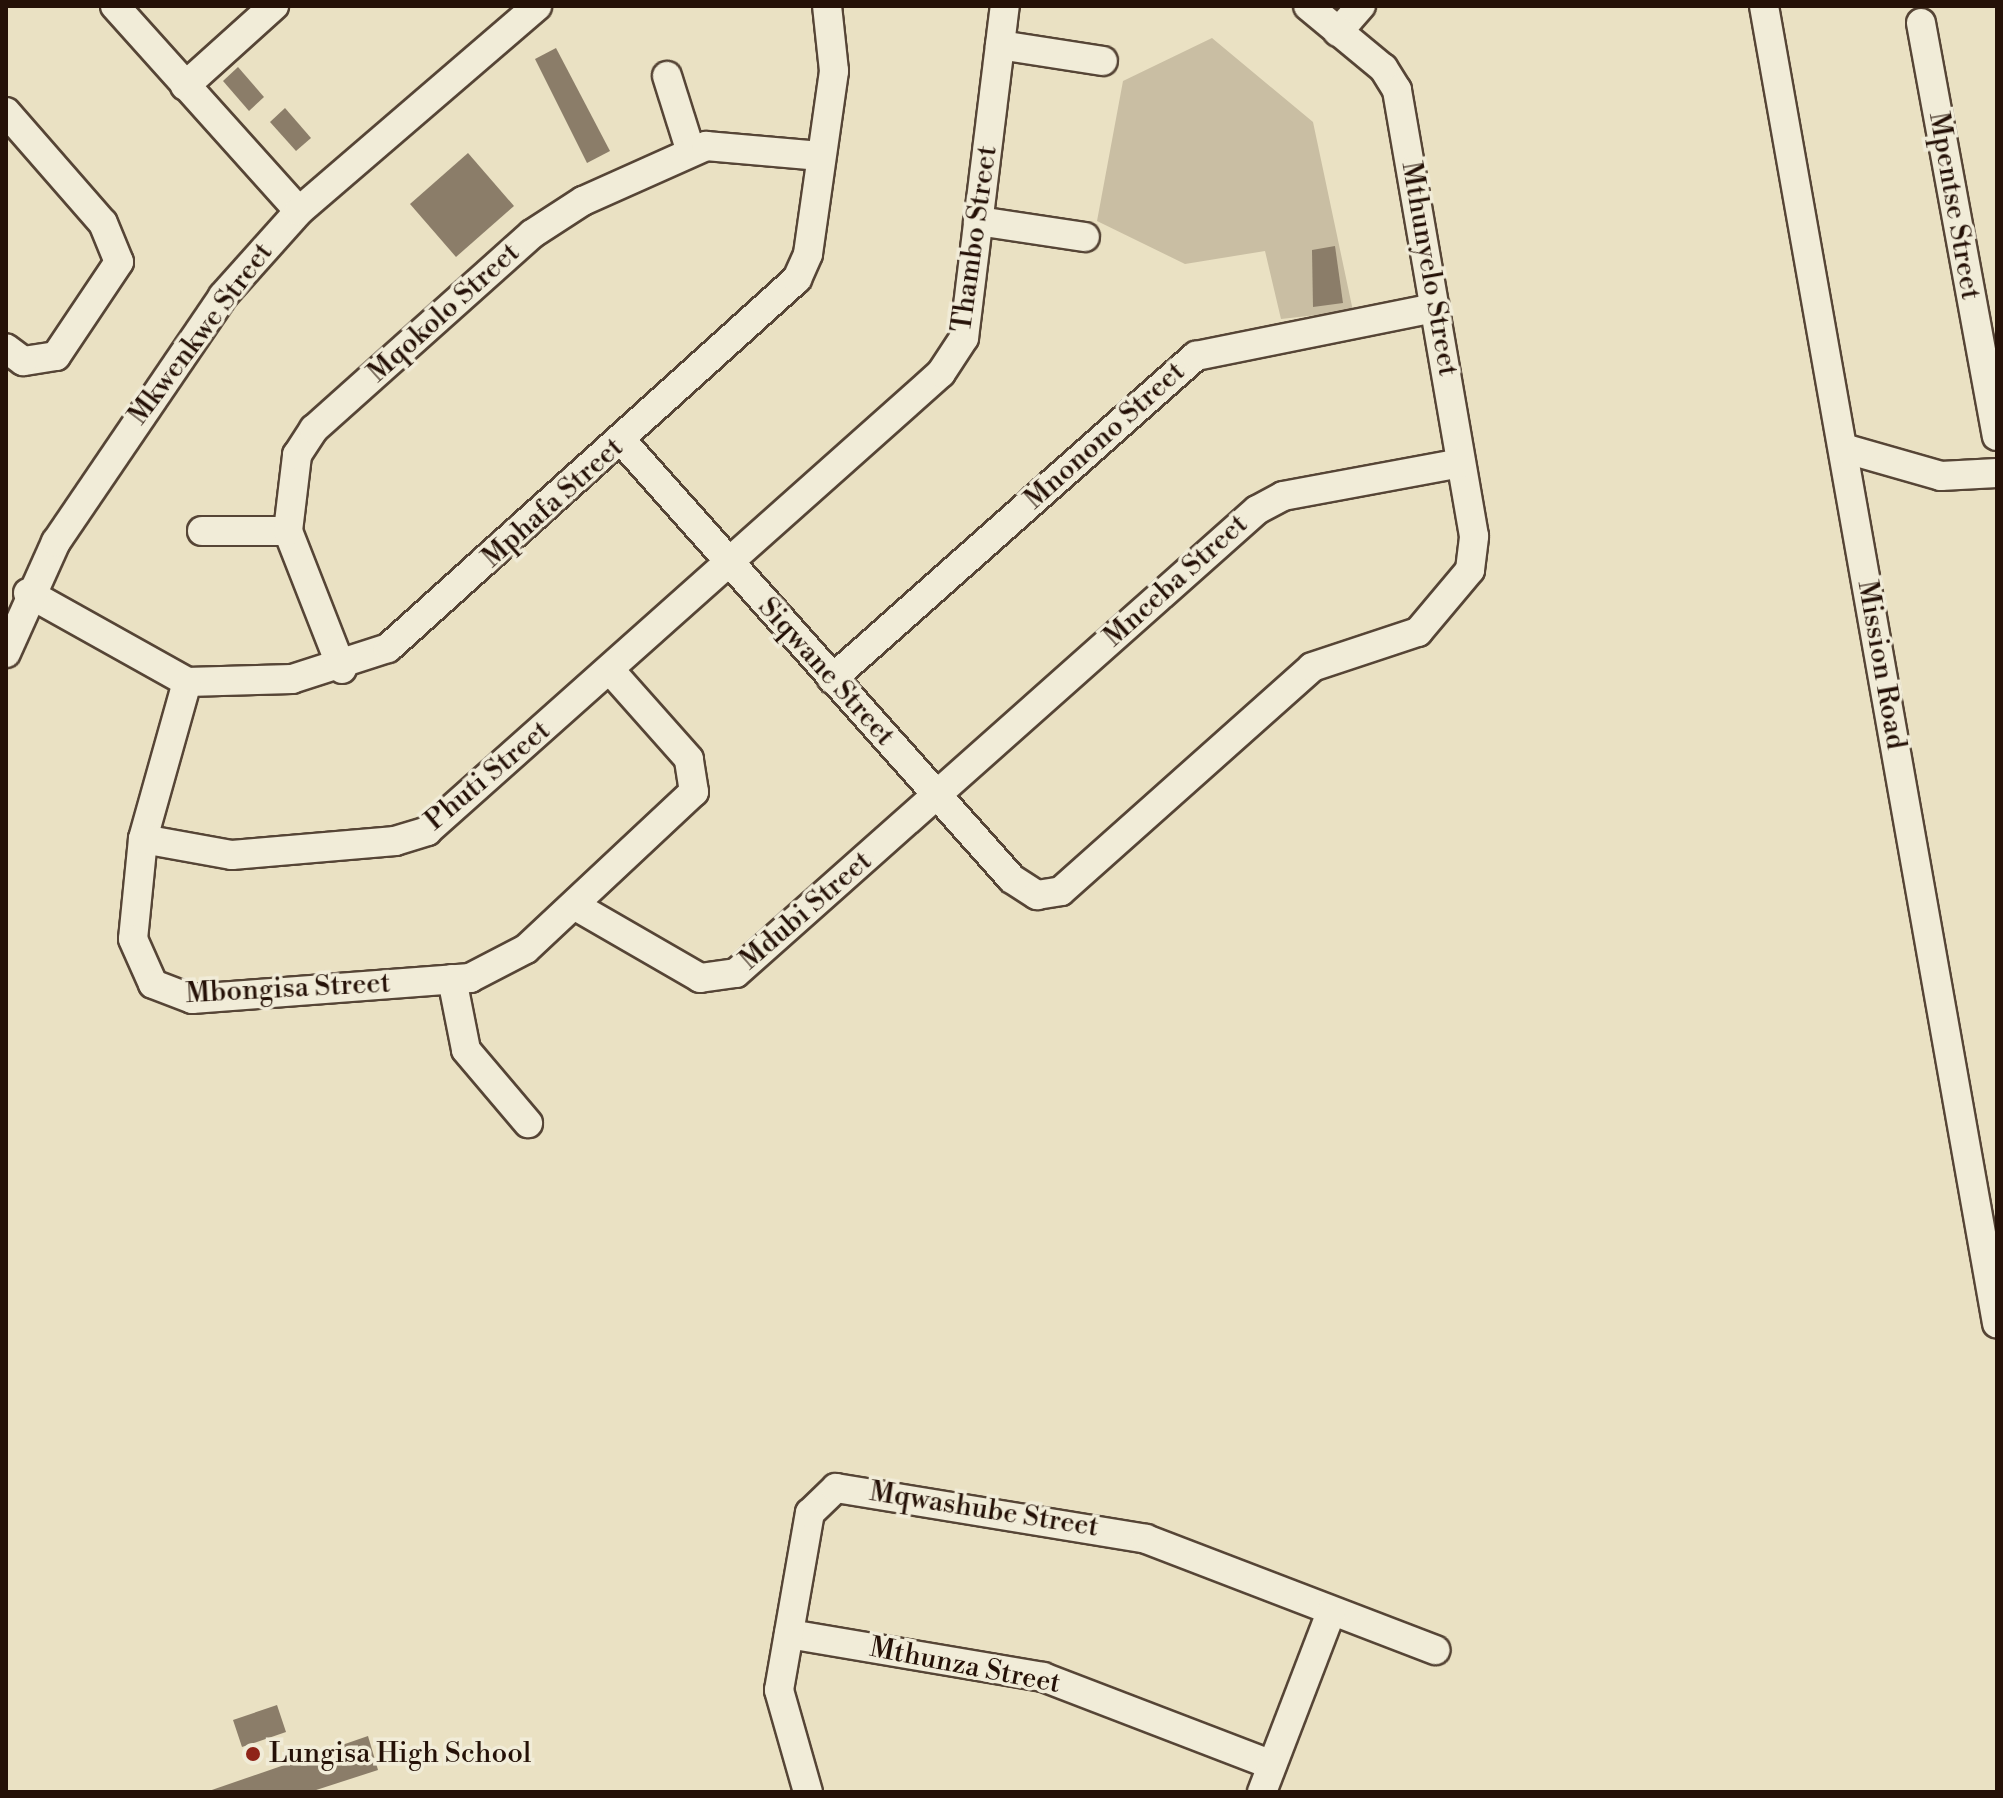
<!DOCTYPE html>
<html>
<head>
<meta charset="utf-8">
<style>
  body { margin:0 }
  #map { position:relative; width:2003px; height:1798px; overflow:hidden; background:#eae1c3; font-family:"Libre Bodoni",serif }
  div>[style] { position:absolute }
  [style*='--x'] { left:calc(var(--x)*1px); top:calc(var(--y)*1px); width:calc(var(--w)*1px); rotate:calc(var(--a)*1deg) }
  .green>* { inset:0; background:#c9bea3 }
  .building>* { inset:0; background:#8b7d69 }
  .roads { filter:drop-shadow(2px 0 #564536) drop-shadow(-2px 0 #564536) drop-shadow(0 2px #564536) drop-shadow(0 -2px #564536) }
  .minor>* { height:28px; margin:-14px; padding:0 14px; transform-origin:14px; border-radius:14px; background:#f1ecd8 }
  .dots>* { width:22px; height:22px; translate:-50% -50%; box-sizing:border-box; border:4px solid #f1ecd8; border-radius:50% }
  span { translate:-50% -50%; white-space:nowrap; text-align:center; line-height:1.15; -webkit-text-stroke:7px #f1ecd8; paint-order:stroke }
  .street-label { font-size:28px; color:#251107 }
  .poi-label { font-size:28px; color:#251107 }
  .left { translate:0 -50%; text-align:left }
  .frame { position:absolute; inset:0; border:8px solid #251107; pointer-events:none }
</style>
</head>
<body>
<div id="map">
  <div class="green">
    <div style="clip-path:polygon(1212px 38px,1313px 122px,1353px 311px,1281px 319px,1265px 251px,1185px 264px,1097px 221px,1123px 81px)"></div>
  </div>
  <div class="building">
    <div style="clip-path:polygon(556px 48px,610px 151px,587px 163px,535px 59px)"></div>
    <div style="clip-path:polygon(238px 67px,264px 97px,249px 111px,223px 81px)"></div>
    <div style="clip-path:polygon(285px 108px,311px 138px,296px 151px,270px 122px)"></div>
    <div style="clip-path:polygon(468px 153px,514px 206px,456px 257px,410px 204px)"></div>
    <div style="clip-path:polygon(1335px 246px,1343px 303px,1313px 307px,1312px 250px)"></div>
    <div style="clip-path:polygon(277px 1705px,286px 1732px,242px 1747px,233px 1720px)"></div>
    <div style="clip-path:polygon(368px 1736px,378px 1770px,310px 1792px,206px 1792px)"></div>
  </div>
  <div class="roads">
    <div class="minor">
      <div style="--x:115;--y:6;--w:275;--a:48.1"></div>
      <div style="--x:1764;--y:6;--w:1338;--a:79.97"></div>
      <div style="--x:1921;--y:23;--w:420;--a:79.6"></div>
      <div style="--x:1338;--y:32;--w:35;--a:-49"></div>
      <div style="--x:1000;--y:45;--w:104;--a:8.8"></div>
      <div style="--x:667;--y:76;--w:77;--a:72.5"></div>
      <div style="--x:185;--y:86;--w:120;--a:-42"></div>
      <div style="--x:6;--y:112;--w:147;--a:48.9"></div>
      <div style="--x:103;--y:223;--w:42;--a:67.7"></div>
      <div style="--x:119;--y:262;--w:113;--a:123.8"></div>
      <div style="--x:56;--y:356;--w:33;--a:171"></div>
      <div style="--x:23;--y:361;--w:21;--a:-143"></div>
      <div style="--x:978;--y:221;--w:108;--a:8.5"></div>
      <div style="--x:622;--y:441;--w:586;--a:48.32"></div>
      <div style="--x:1012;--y:879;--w:30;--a:33"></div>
      <div style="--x:1037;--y:895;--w:24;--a:-9"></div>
      <div style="--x:1061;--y:891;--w:336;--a:-41.7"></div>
      <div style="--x:1312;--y:667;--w:112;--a:-18.3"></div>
      <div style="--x:1418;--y:632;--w:81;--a:-50"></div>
      <div style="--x:1470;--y:570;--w:34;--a:-83"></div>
      <div style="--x:1474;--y:536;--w:453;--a:-99.8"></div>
      <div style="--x:1397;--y:90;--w:26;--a:-122"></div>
      <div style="--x:1383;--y:68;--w:97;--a:-140.4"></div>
      <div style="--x:1843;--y:448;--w:102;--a:15.9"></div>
      <div style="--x:1941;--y:476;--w:56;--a:-3.1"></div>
      <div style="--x:202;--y:531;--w:86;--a:0"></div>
      <div style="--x:28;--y:593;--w:182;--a:29.2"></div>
      <div style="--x:187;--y:682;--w:105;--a:-1.6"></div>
      <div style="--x:292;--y:679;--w:101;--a:-17.9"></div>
      <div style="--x:388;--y:648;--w:551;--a:-42.06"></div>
      <div style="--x:797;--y:279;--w:27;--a:-66"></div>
      <div style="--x:808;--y:254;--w:185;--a:-81.9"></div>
      <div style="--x:834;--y:71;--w:65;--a:-96.1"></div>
      <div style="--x:6;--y:653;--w:122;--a:-65.8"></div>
      <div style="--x:56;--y:542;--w:297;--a:-55.8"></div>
      <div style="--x:223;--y:296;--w:114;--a:-48.2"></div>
      <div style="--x:299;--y:211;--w:314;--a:-40.7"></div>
      <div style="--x:342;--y:669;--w:148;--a:-111.4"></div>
      <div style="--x:288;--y:531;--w:77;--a:-83.2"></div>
      <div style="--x:297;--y:455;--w:31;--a:-57"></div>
      <div style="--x:314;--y:429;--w:292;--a:-41.8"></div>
      <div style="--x:532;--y:234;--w:61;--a:-32.9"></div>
      <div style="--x:583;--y:201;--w:135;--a:-24.1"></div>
      <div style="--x:706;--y:146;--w:115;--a:5"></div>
      <div style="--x:832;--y:679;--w:487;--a:-41.6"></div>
      <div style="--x:1196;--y:356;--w:244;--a:-11.4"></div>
      <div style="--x:187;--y:682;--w:163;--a:105.7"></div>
      <div style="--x:143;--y:839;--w:100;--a:95.7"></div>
      <div style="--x:133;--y:939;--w:49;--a:66"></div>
      <div style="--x:153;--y:984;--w:42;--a:21"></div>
      <div style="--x:192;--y:999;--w:279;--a:-4.3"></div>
      <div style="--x:470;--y:978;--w:63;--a:-27.4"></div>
      <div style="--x:526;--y:949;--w:230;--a:-43.1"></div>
      <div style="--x:694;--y:792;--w:33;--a:-99"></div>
      <div style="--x:689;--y:759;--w:119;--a:-131.6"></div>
      <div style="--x:143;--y:839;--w:90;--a:10.2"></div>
      <div style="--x:232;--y:855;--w:164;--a:-4.9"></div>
      <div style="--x:395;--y:841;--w:34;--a:-17"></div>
      <div style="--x:427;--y:831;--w:688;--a:-41.7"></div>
      <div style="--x:941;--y:373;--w:42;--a:-56.7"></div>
      <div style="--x:964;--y:338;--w:335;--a:-83"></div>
      <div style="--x:579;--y:908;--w:140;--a:30"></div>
      <div style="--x:700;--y:978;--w:36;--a:-8"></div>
      <div style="--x:736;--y:973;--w:697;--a:-41.63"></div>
      <div style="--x:1257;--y:510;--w:30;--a:-28"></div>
      <div style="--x:1283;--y:496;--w:181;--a:-10.5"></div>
      <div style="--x:452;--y:979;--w:72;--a:78.8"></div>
      <div style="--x:466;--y:1050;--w:96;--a:49.7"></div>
      <div style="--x:789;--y:1634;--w:258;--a:9.6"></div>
      <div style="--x:1043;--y:1677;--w:245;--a:21"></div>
      <div style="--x:808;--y:1792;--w:106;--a:-105.9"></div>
      <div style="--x:779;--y:1690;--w:180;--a:-80.1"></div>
      <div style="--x:810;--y:1513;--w:36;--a:-44"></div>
      <div style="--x:836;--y:1488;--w:314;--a:9.3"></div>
      <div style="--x:1146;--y:1539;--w:310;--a:21"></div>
      <div style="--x:1262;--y:1792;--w:193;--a:-69"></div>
    </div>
  </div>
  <div class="dots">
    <div style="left:253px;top:1754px;background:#8f2418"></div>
  </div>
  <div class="street-label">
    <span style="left:1954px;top:206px;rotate:80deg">Mpentse Street</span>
    <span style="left:975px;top:239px;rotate:-82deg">Thambo Street</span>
    <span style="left:1429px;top:269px;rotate:80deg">Mthunyelo Street</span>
    <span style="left:444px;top:313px;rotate:-42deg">Mqokolo Street</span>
    <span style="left:201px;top:334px;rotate:-53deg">Mkwenkwe Street</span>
    <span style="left:1105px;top:436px;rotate:-42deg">Mnonono Street</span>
    <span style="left:553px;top:503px;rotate:-42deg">Mphafa Street</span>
    <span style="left:1176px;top:581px;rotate:-42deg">Mnceba Street</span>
    <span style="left:1881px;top:665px;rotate:80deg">Mission Road</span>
    <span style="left:826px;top:672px;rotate:48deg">Siqwane Street</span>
    <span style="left:488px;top:776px;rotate:-40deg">Phuti Street</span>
    <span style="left:806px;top:911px;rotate:-41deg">Mdubi Street</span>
    <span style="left:288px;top:989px;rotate:-3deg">Mbongisa Street</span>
    <span style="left:984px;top:1510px;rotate:9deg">Mqwashube Street</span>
    <span style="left:965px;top:1666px;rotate:11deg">Mthunza Street</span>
  </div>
  <div class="poi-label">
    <span class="left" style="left:269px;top:1754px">Lungisa High School</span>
  </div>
  <div class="frame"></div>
</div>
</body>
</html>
